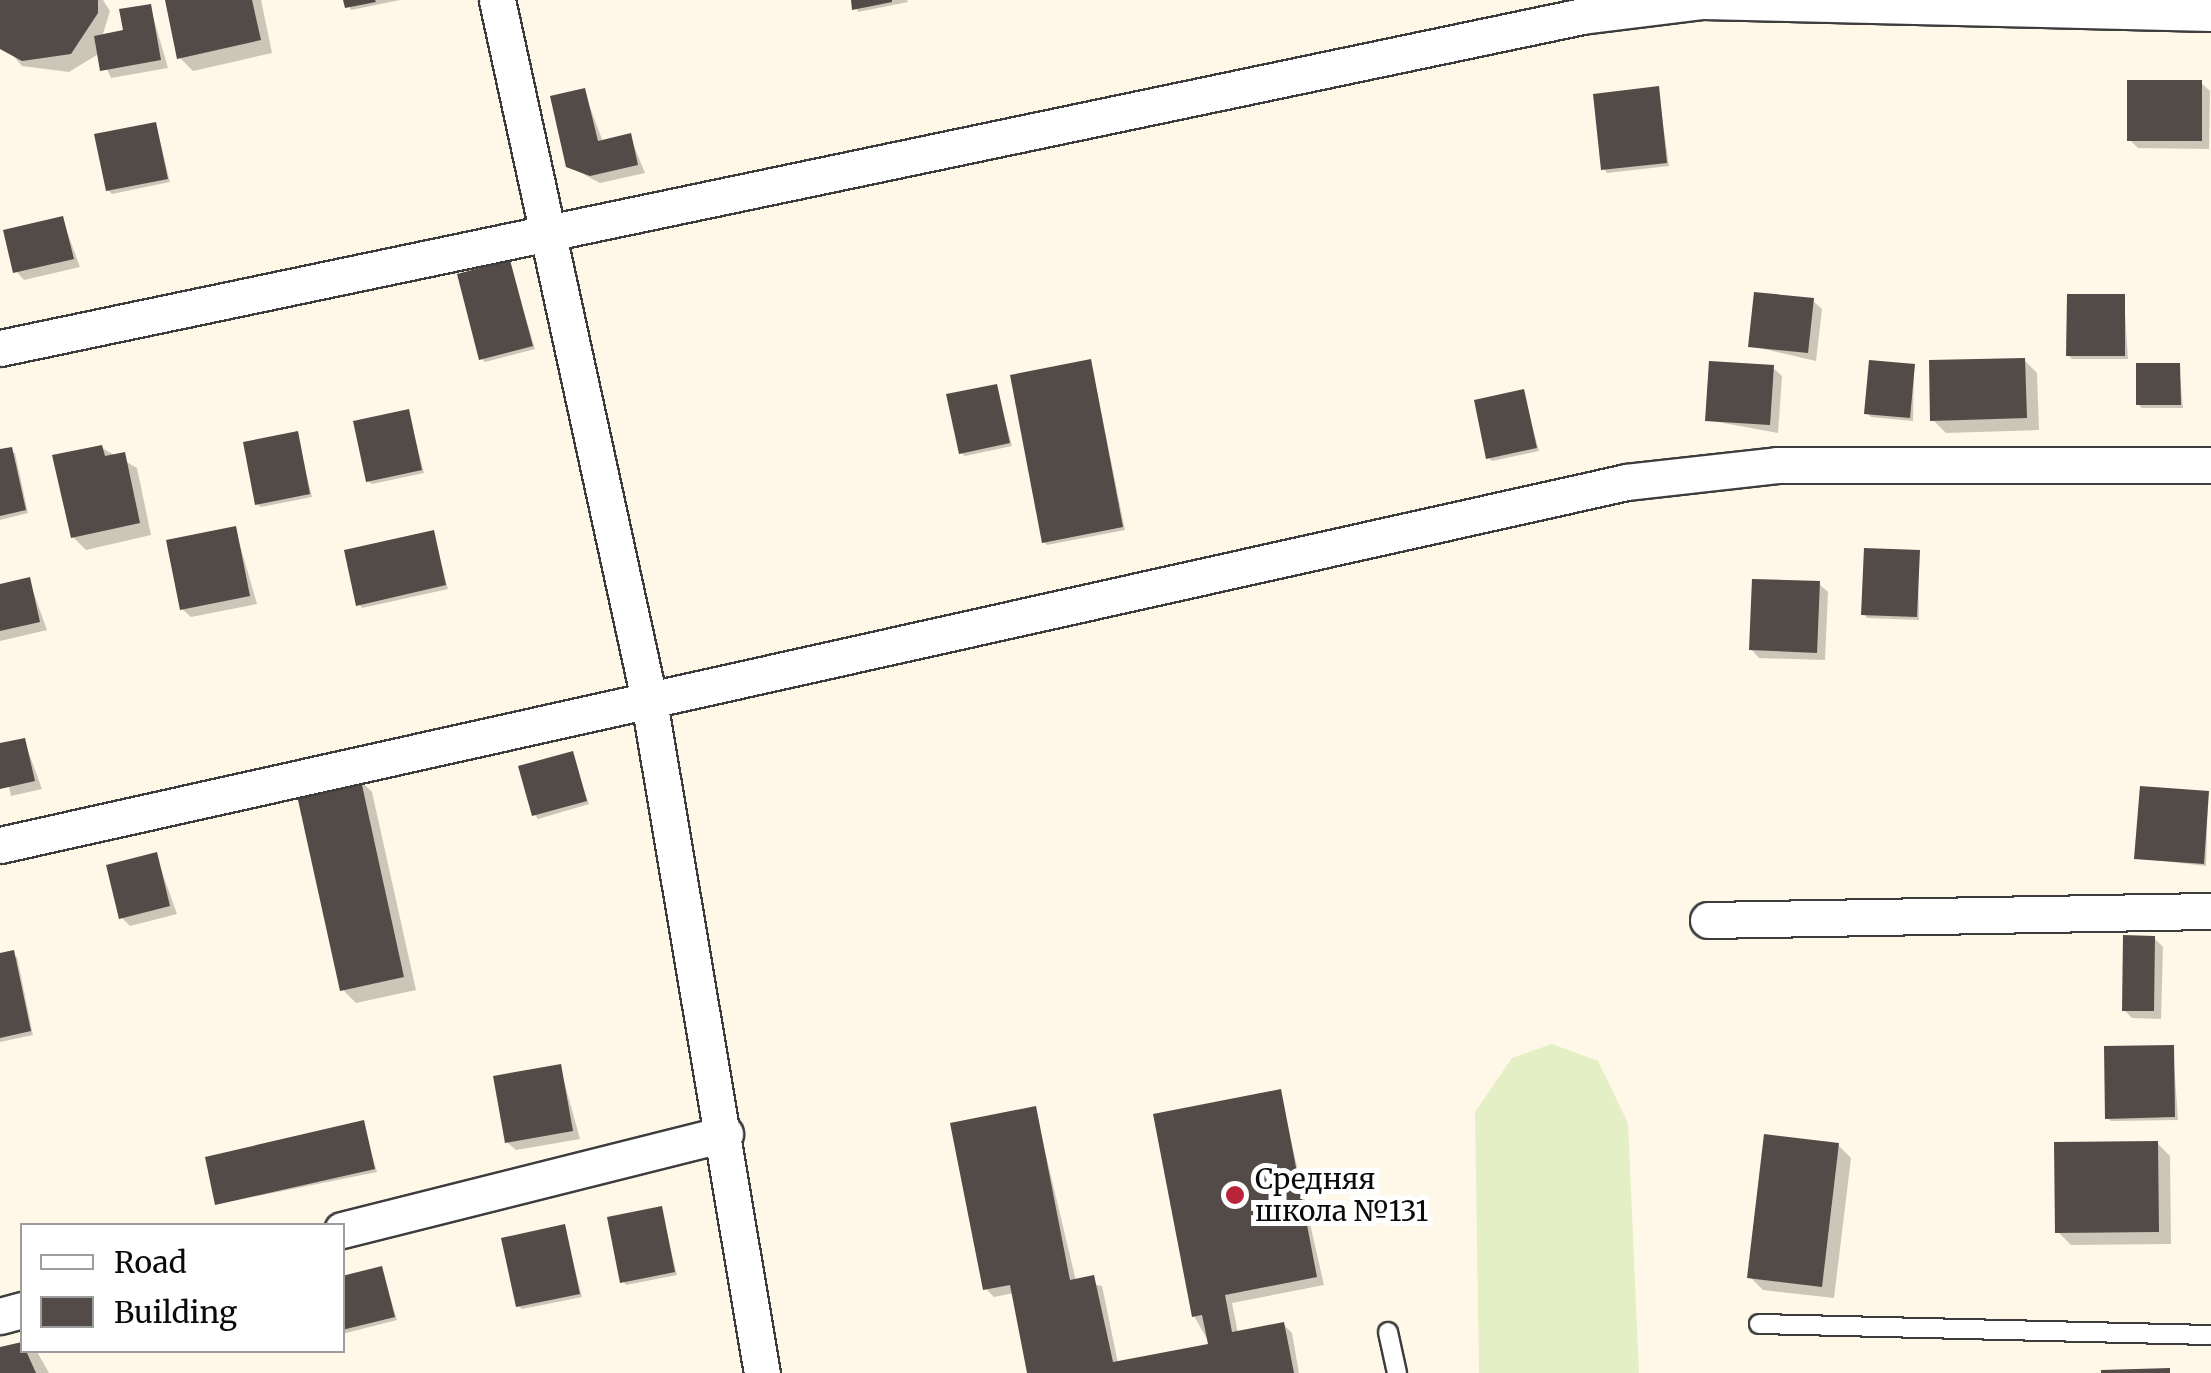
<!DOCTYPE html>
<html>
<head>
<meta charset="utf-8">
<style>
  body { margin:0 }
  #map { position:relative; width:2211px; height:1373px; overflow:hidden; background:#fff8e8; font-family:Merriweather,serif }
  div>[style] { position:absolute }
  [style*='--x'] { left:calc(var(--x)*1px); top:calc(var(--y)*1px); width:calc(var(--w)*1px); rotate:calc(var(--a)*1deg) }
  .pitch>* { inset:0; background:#e4efc5 }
  .shadow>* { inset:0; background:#0003 }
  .building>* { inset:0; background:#534b47 }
  .roads { filter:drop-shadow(2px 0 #3d3d3d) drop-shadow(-2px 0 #3d3d3d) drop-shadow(0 2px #3d3d3d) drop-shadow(0 -2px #3d3d3d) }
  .service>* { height:18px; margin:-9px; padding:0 9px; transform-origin:9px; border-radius:9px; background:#fff }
  .minor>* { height:35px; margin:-17.5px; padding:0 17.5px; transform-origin:17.5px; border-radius:17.5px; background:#fff }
  .dots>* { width:28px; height:28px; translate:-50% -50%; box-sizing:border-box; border:5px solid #fff; border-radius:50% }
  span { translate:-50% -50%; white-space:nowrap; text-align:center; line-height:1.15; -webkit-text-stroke:10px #fff; paint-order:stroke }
  .poi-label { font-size:28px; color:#0a0a0a }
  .left { translate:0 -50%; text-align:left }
  .legend { position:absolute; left:20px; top:1223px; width:325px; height:130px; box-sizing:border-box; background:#fff; border:2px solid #9d9d9d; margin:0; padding:12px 18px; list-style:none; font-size:30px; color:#0a0a0a }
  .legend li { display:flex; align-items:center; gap:20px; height:50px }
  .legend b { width:50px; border:2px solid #9d9d9d }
</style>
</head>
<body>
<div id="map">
  <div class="pitch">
    <div style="clip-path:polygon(1552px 1044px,1598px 1061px,1628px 1123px,1639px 1373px,1479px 1373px,1475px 1112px,1512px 1058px)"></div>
  </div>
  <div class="shadow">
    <div style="clip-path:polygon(0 0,103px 0,110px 11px,102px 37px,126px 32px,150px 6px,168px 68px,111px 78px,100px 53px,69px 72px,22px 66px,0 40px)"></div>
    <div style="clip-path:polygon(167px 0,261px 0,272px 53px,193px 71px,180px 58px)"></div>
    <div style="clip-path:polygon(346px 0,400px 0,351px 10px)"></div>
    <div style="clip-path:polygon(853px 0,907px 0,908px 2px,858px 12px)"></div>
    <div style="clip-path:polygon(2201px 83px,2210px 91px,2209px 149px,2138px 148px,2130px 140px)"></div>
    <div style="clip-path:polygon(1658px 89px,1669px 166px,1607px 173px,1604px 169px)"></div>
    <div style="clip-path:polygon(584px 91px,603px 142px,630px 136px,645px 173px,600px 183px,568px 166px)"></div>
    <div style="clip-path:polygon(156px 125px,170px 182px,112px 194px,108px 190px)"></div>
    <div style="clip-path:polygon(62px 218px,80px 267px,24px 280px,16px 271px)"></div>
    <div style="clip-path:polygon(509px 263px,535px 349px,485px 362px,482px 359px)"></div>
    <div style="clip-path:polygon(2124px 297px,2128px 359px,2072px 359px,2068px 355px)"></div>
    <div style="clip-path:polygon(1813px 301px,1822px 309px,1816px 361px,1751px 346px)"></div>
    <div style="clip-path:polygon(2024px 360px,2037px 373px,2039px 430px,1946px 433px,1933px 420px)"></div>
    <div style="clip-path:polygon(1091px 362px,1125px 530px,1047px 545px,1044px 542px)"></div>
    <div style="clip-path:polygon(2179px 366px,2183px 408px,2142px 408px,2138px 404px)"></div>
    <div style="clip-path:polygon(1914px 367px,1913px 421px,1871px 417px,1867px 413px)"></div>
    <div style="clip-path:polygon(1773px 368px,1782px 376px,1778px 433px,1707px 420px)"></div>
    <div style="clip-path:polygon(996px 386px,1012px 446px,965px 456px,961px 453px)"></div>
    <div style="clip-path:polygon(1523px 392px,1539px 451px,1492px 461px,1489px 458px)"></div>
    <div style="clip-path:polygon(408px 411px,424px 473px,372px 484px,368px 481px)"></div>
    <div style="clip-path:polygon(297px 434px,312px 497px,261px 507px,257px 504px)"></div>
    <div style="clip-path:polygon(102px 448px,137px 468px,151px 535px,86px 550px,73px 537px)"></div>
    <div style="clip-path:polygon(0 452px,15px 453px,28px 513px,0 520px)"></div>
    <div style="clip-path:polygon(235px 528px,257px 604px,191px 617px,182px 609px)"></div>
    <div style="clip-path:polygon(433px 533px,448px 589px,362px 608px,359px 604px)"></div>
    <div style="clip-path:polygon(1918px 552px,1919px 620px,1867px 618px,1864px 614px)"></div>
    <div style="clip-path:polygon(29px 580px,47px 630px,0 641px,0 587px)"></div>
    <div style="clip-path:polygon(1819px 584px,1828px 592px,1825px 660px,1759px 658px,1751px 649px)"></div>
    <div style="clip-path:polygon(24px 740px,42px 789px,11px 796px,0 746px)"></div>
    <div style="clip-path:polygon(572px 754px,589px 804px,538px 819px,535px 815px)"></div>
    <div style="clip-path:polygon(359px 779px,372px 792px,416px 990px,356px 1003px,343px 990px)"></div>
    <div style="clip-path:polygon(2208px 793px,2206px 866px,2137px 858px)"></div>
    <div style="clip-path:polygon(156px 855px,177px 914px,130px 926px,121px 917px)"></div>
    <div style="clip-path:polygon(2154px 938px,2163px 947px,2161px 1019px,2132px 1018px,2124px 1010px)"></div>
    <div style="clip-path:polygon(0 956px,17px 957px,33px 1035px,0 1042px)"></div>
    <div style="clip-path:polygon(2173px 1048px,2178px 1120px,2111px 1121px,2107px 1118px)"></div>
    <div style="clip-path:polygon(560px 1067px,580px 1139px,516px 1150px,507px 1142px)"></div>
    <div style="clip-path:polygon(1280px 1092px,1324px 1285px,1232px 1303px,1238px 1333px,1283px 1324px,1292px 1333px,1299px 1373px,1030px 1373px,1014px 1293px,994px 1297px,986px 1289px,1035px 1109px,1076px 1281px,1102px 1286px,1118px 1363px,1211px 1346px,1194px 1316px)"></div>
    <div style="clip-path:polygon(363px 1123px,377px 1172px,218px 1204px)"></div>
    <div style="clip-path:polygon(2157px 1143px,2170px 1156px,2171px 1244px,2071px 1245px,2058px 1232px)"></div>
    <div style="clip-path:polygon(1838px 1145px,1851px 1158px,1834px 1298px,1763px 1290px,1750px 1277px)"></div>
    <div style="clip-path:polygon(661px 1209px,677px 1275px,626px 1285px,623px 1281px)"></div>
    <div style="clip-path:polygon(564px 1227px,582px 1297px,522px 1309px,518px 1306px)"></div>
    <div style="clip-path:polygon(382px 1269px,397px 1320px,342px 1334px,342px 1279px)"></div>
    <div style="clip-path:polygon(0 1349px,36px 1350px,49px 1373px,0 1373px)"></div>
  </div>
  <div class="building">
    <div style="clip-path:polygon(0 0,98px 0,98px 13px,71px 54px,22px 61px,0 49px)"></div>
    <div style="clip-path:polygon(165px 0,252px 0,261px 40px,177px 59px)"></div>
    <div style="clip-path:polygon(343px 0,375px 0,376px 2px,345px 8px)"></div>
    <div style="clip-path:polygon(851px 0,892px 0,892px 2px,852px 10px)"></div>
    <div style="clip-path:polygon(151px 4px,161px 60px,100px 71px,94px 36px,123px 30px,119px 9px)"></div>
    <div style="clip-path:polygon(2127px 80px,2202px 80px,2202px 141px,2127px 141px)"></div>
    <div style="clip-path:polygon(1659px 86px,1667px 163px,1601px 170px,1593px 94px)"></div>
    <div style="clip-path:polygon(585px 88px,598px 141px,631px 133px,638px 165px,590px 176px,566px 167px,550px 96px)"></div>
    <div style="clip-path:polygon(156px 122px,168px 179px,106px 191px,94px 134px)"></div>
    <div style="clip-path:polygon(63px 216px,74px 259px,13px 273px,3px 230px)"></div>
    <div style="clip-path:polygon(510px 260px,533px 346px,479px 360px,457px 274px)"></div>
    <div style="clip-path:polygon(1754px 292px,1814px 298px,1808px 353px,1748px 347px)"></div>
    <div style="clip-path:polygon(2067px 294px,2125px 294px,2125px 356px,2066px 356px)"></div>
    <div style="clip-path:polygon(2025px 358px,2027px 418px,1930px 421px,1929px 360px)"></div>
    <div style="clip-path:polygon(1091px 359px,1123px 527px,1042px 543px,1010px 375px)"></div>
    <div style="clip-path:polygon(1869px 360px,1915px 364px,1910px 418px,1864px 414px)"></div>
    <div style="clip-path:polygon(1709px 361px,1774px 365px,1770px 425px,1705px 421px)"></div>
    <div style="clip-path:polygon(2136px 363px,2180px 363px,2181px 405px,2136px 405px)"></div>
    <div style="clip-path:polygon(997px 384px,1010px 443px,959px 454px,946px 394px)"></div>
    <div style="clip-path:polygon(1524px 389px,1537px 448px,1486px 459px,1474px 400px)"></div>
    <div style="clip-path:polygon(409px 409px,422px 470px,366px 482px,353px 421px)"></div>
    <div style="clip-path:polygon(298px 431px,310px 494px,255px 505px,243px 442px)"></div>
    <div style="clip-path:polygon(102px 445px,105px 456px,125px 452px,140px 523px,71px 538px,52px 455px)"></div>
    <div style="clip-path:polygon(12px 447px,26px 510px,0 516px,0 449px)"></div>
    <div style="clip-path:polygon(236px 526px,250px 596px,180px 610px,166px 540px)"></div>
    <div style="clip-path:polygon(434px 530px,446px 585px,356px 606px,344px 550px)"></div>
    <div style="clip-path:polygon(1864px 548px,1920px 550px,1917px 617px,1861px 615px)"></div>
    <div style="clip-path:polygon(30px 577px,40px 622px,0 631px,0 584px)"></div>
    <div style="clip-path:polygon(1752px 579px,1820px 581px,1817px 653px,1749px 650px)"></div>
    <div style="clip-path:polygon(25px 738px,35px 781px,0 789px,0 743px)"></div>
    <div style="clip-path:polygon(573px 751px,587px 801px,532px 816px,518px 766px)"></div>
    <div style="clip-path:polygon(360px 776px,404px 977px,340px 991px,296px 791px)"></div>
    <div style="clip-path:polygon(2140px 786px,2209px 791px,2204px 864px,2134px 859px)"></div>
    <div style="clip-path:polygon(157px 852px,170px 906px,119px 919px,106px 865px)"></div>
    <div style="clip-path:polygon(2123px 935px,2155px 936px,2154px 1011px,2122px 1011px)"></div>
    <div style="clip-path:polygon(14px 950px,31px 1031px,0 1038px,0 953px)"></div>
    <div style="clip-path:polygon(2174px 1045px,2175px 1117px,2105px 1119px,2104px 1046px)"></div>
    <div style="clip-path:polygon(561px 1064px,573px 1131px,505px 1143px,493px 1076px)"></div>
    <div style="clip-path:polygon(1281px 1089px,1317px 1277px,1225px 1295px,1232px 1332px,1284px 1322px,1294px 1373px,1027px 1373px,1010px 1285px,983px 1290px,950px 1123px,1036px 1106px,1070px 1280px,1094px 1275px,1113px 1362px,1208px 1344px,1202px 1315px,1192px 1317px,1153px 1114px)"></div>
    <div style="clip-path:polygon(364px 1120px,375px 1169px,215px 1205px,205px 1157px)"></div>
    <div style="clip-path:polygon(1764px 1134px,1839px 1143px,1822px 1287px,1747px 1278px)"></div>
    <div style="clip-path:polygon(2158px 1141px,2159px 1232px,2055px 1233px,2054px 1142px)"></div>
    <div style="clip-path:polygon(662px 1206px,675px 1272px,620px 1283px,607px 1217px)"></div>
    <div style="clip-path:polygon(565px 1224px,580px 1294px,516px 1307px,501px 1238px)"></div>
    <div style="clip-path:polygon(382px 1266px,395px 1317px,342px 1330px,342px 1276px)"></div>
    <div style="clip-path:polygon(22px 1342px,36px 1373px,0 1373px,0 1347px)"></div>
    <div style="clip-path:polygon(2170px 1368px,2170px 1373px,2101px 1373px,2101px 1370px)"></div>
  </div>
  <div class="roads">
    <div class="service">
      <div style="--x:1759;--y:1324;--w:452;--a:1.4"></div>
      <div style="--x:1388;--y:1332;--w:42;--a:77.6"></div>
    </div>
    <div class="minor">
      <div style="--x:497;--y:0;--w:711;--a:77.74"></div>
      <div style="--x:648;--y:695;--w:688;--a:80.46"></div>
      <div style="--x:0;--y:348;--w:1616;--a:-11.85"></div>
      <div style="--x:1582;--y:16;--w:122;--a:-7.1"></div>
      <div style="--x:1703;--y:1;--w:508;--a:1.35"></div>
      <div style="--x:0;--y:845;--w:1666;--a:-12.58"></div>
      <div style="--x:1626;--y:482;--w:152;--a:-6.4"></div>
      <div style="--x:1777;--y:465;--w:434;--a:0"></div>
      <div style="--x:1708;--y:920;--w:503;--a:-1.03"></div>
      <div style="--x:342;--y:1230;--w:395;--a:-14.1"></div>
      <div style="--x:0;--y:1316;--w:23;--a:-15"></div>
    </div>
  </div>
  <div class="dots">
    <div style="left:1235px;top:1195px;background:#b92439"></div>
  </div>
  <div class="poi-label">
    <span class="left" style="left:1255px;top:1195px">Средняя<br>школа №131</span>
  </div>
  <ul class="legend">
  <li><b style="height:12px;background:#fff"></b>Road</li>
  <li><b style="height:28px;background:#534b47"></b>Building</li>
  </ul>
</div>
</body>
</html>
